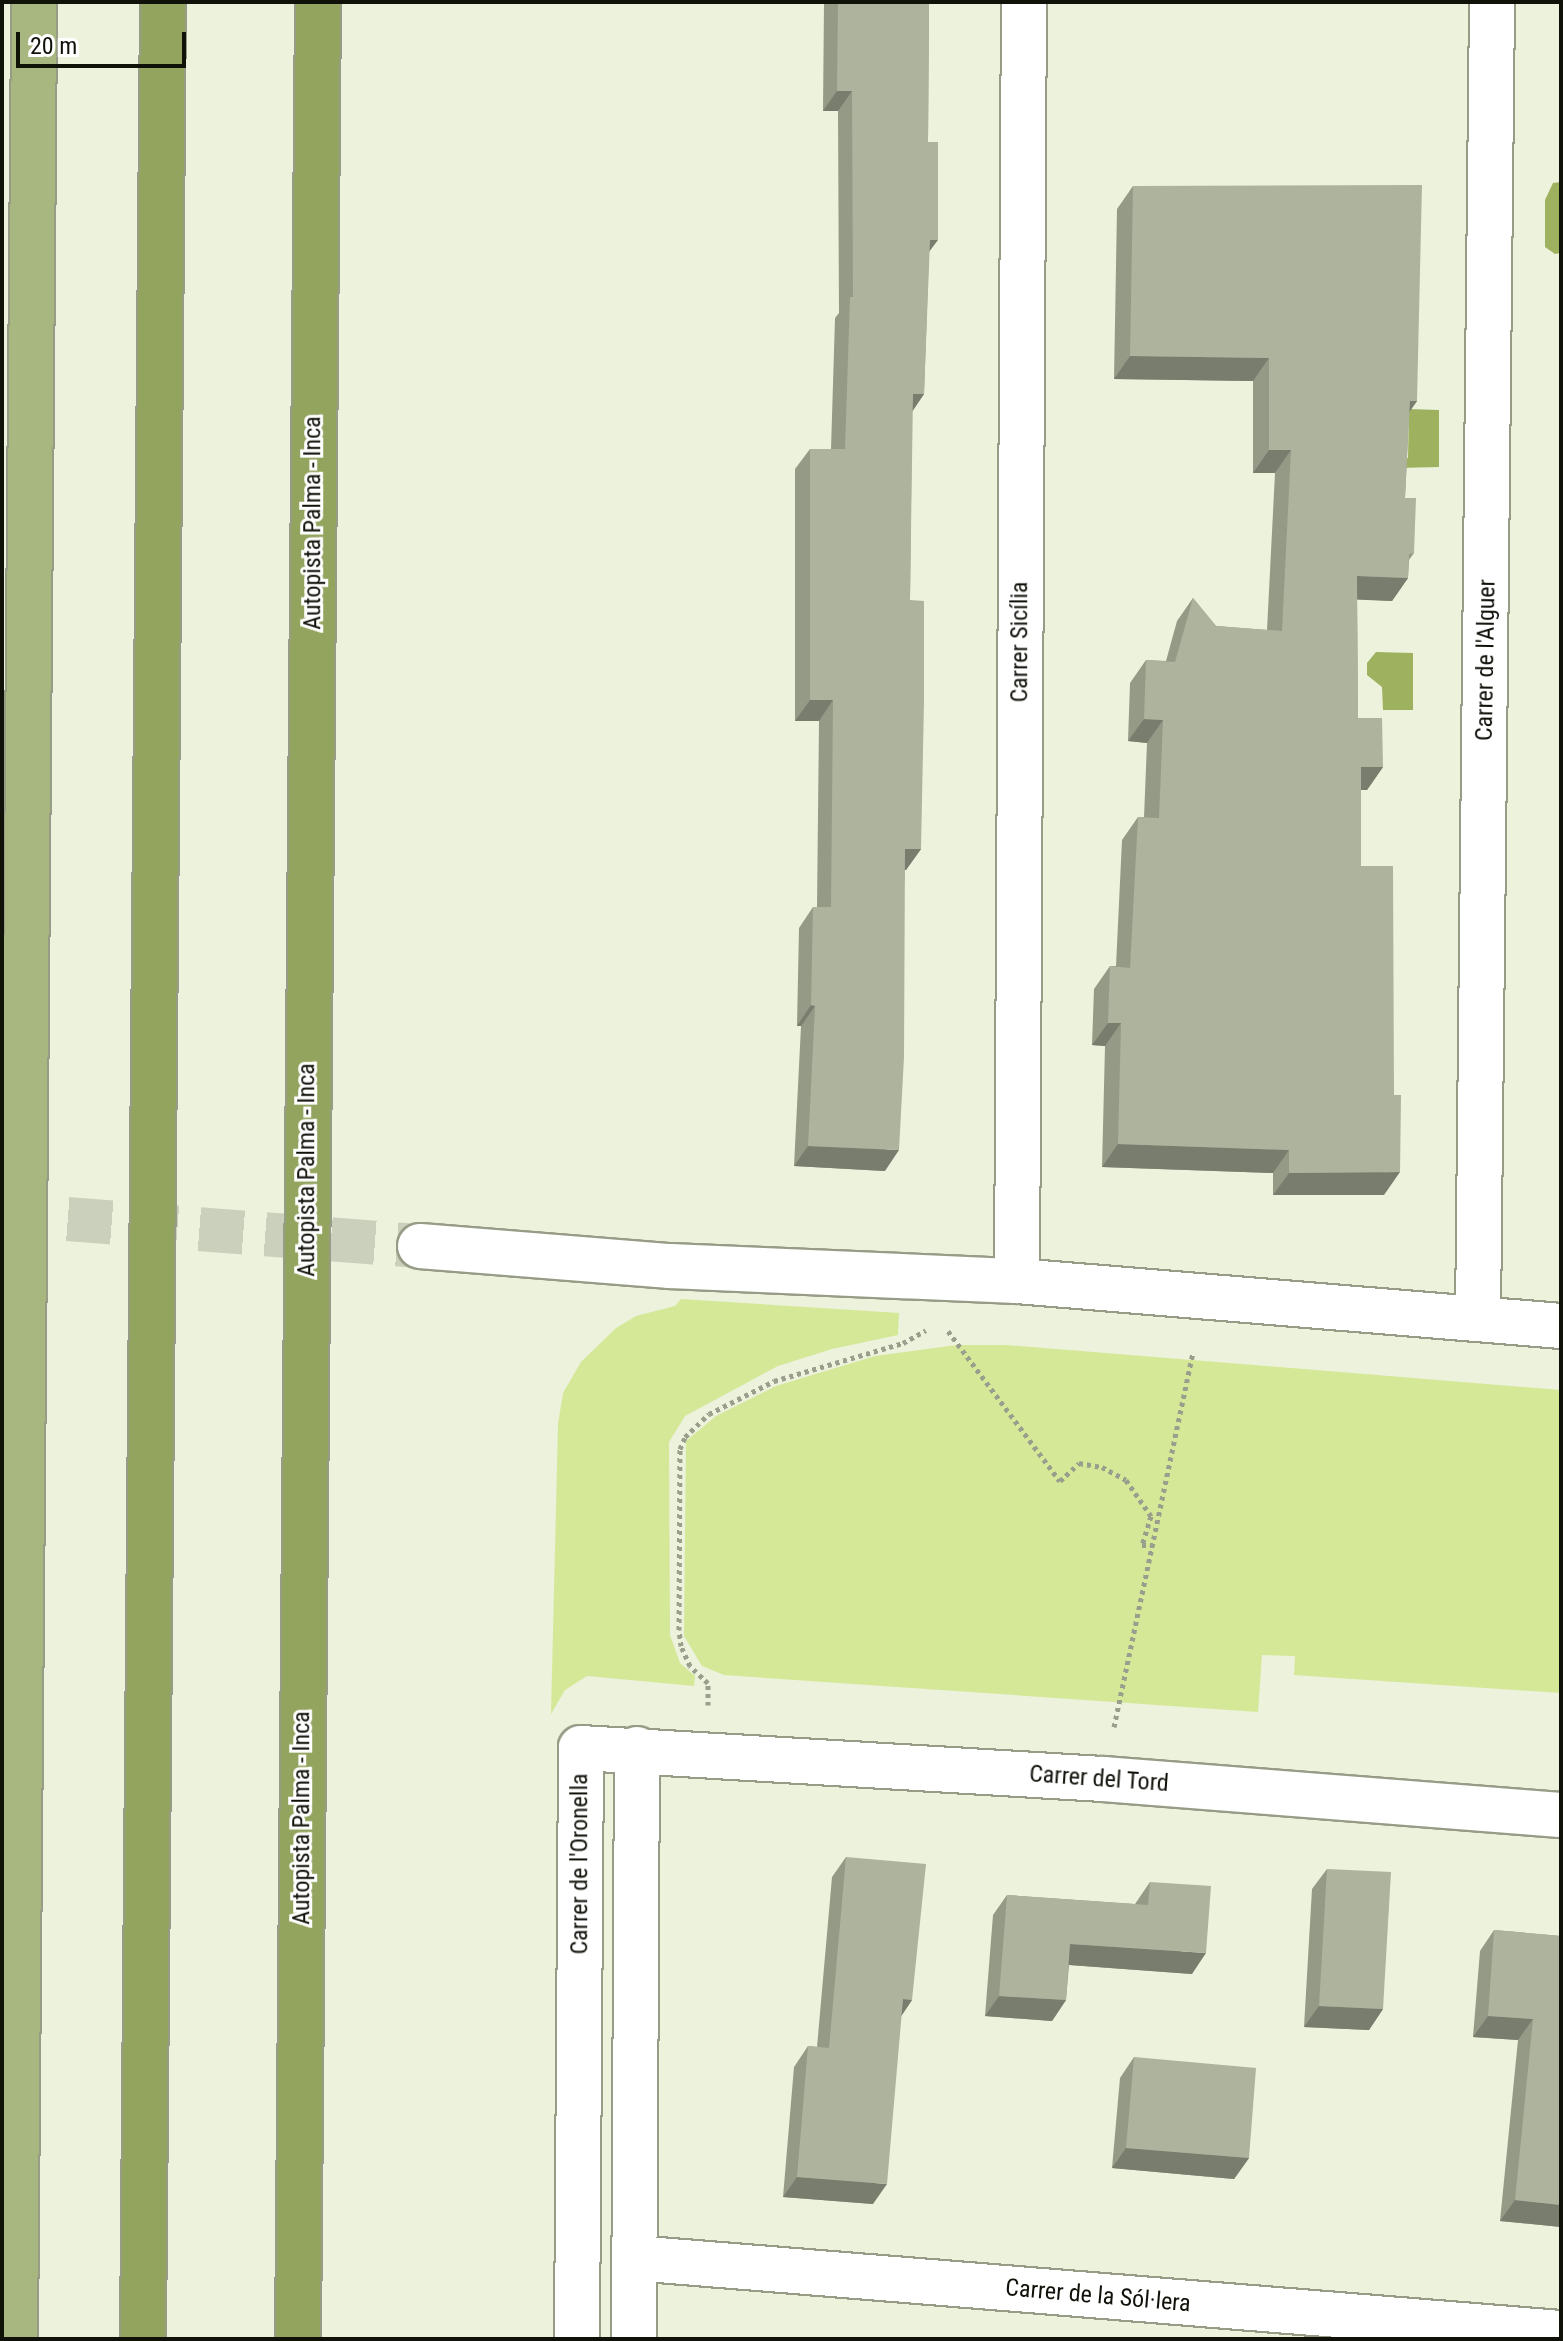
<!DOCTYPE html>
<html>
<head>
<meta charset="utf-8">
<style>
  body { margin:0 }
  #map { position:relative; width:1563px; height:2341px; overflow:hidden; background:#ecf2db; font-family:"Roboto Condensed",sans-serif }
  div>[style] { position:absolute }
  [style*='--x'] { left:calc(var(--x)*1px); top:calc(var(--y)*1px); width:calc(var(--w)*1px); rotate:calc(var(--a)*1deg) }
  .green>* { inset:0; background:#d4e898 }
  .water>* { inset:0; background:#9eb15e }
  .minor-tunnel>* { height:44px; margin-top:-22px; transform-origin:0; background:repeating-linear-gradient(90deg,#cbd0bc 0 44px,transparent 0 66px) }
  .path>* { height:5px; margin-top:-2.5px; transform-origin:0; background:repeating-linear-gradient(90deg,#9a9f8d 0 4px,transparent 0 8px) }
  .roads { filter:drop-shadow(2px 0 #969c86) drop-shadow(-2px 0 #969c86) drop-shadow(0 2px #969c86) drop-shadow(0 -2px #969c86) }
  .minor>* { height:44px; margin:-22px; padding:0 22px; transform-origin:22px; border-radius:22px; background:#fff }
  .trunk>* { height:44px; margin:-22px; padding:0 22px; transform-origin:22px; border-radius:22px; background:#a8b67f }
  .motorway>* { height:44px; margin:-22px; padding:0 22px; transform-origin:22px; border-radius:22px; background:#93a45f }
  .wall>* { inset:0; background:#959a87 }
  .shaded-wall>* { inset:0; background:#797d6e }
  .building>* { inset:0; background:#adb39d }
  span { translate:-50% -50%; white-space:nowrap; text-align:center; line-height:1.15; -webkit-text-stroke:6px #fff; paint-order:stroke }
  .street-label { font-size:24px; color:#10120a }
  .frame { position:absolute; inset:0; border:4px solid #10120a; pointer-events:none }
  .scale { position:absolute; left:16px; top:32px; width:170px; height:36px; box-sizing:border-box; border:4px solid #10120a; border-top:0; padding-left:10px; font-size:24px; line-height:28px; white-space:nowrap; color:#10120a; -webkit-text-stroke:6px #fff; paint-order:stroke }
</style>
</head>
<body>
<div id="map">
  <div class="green">
    <div style="clip-path:polygon(681px 1299px,899px 1313px,898px 1335px,832px 1349px,778px 1366px,685px 1416px,669px 1442px,670px 1635px,680px 1663px,695px 1676px,694px 1686px,587px 1676px,565px 1690px,551px 1714px,558px 1424px,563px 1393px,581px 1362px,616px 1328px,636px 1316px,675px 1306px)"></div>
    <div style="clip-path:polygon(957px 1345px,1007px 1345px,1561px 1390px,1561px 1693px,1294px 1675px,1295px 1656px,1262px 1655px,1258px 1712px,724px 1675px,702px 1666px,684px 1636px,686px 1441px,716px 1416px,776px 1386px,875px 1356px)"></div>
  </div>
  <div class="water">
    <div style="clip-path:polygon(1561px 182px,1561px 253px,1555px 254px,1545px 247px,1545px 200px,1553px 183px)"></div>
    <div style="clip-path:polygon(1409px 409px,1439px 410px,1439px 467px,1396px 468px,1396px 459px,1408px 458px)"></div>
    <div style="clip-path:polygon(1376px 652px,1413px 653px,1413px 710px,1383px 710px,1382px 687px,1367px 675px,1367px 663px)"></div>
  </div>
  <div class="minor-tunnel">
    <div style="--x:2;--y:1214;--w:419;--a:4.4"></div>
  </div>
  <div class="path">
    <div style="--x:948;--y:1331;--w:187;--a:53.3"></div>
    <div style="--x:1060;--y:1481;--w:26;--a:-43"></div>
    <div style="--x:1079;--y:1463;--w:23;--a:10"></div>
    <div style="--x:1102;--y:1467;--w:27;--a:28"></div>
    <div style="--x:1126;--y:1480;--w:44;--a:55.2"></div>
    <div style="--x:1151;--y:1516;--w:30;--a:107"></div>
    <div style="--x:1142;--y:1545;--w:10;--a:0"></div>
    <div style="--x:708;--y:1705;--w:22;--a:-90"></div>
    <div style="--x:708;--y:1683;--w:25;--a:-137"></div>
    <div style="--x:690;--y:1666;--w:22;--a:-114"></div>
    <div style="--x:681;--y:1646;--w:16;--a:-97"></div>
    <div style="--x:679;--y:1630;--w:181;--a:-89.7"></div>
    <div style="--x:680;--y:1449;--w:13;--a:-67"></div>
    <div style="--x:685;--y:1437;--w:33;--a:-44"></div>
    <div style="--x:709;--y:1414;--w:73;--a:-26.9"></div>
    <div style="--x:774;--y:1381;--w:134;--a:-16.4"></div>
    <div style="--x:903;--y:1343;--w:26;--a:-29"></div>
    <div style="--x:1114;--y:1727;--w:383;--a:-78.1"></div>
  </div>
  <div class="roads">
    <div class="minor">
      <div style="--x:420;--y:1246;--w:251;--a:4.6"></div>
      <div style="--x:670;--y:1266;--w:347;--a:2.5"></div>
      <div style="--x:1017;--y:1281;--w:546;--a:4.73"></div>
      <div style="--x:1017;--y:1281;--w:1279;--a:-89.69"></div>
      <div style="--x:1478;--y:1318;--w:1316;--a:-89.39"></div>
      <div style="--x:634;--y:2258;--w:930;--a:4.63"></div>
      <div style="--x:577;--y:2339;--w:591;--a:-89.61"></div>
      <div style="--x:581;--y:1748;--w:523;--a:3.4"></div>
      <div style="--x:1103;--y:1779;--w:459;--a:4.5"></div>
      <div style="--x:634;--y:2339;--w:590;--a:-89.71"></div>
    </div>
    <div class="trunk">
      <div style="--x:15;--y:2339;--w:2337;--a:-89.53"></div>
    </div>
    <div class="motorway">
      <div style="--x:143;--y:2339;--w:2337;--a:-89.51"></div>
      <div style="--x:298;--y:2339;--w:2337;--a:-89.51"></div>
    </div>
  </div>
  <div class="wall">
    <div style="clip-path:polygon(824px 2px,929px 2px,928px 142px,929px 252px,924px 394px,912px 411px,910px 600px,921px 849px,906px 870px,905px 870px,885px 1171px,794px 1166px,801px 1026px,797px 1026px,799px 928px,813px 907px,817px 907px,819px 721px,795px 721px,795px 469px,810px 449px,831px 449px,835px 318px,839px 313px,838px 111px,823px 111px)"></div>
    <div style="clip-path:polygon(1133px 186px,1417px 401px,1409px 412px,1405px 498px,1414px 553px,1409px 560px,1408px 578px,1392px 601px,1357px 599px,1358px 718px,1383px 767px,1367px 790px,1361px 790px,1361px 866px,1384px 1195px,1273px 1195px,1273px 1173px,1102px 1167px,1105px 1046px,1092px 1045px,1094px 989px,1110px 966px,1116px 966px,1122px 840px,1138px 817px,1144px 817px,1147px 743px,1128px 741px,1130px 683px,1146px 660px,1166px 661px,1177px 621px,1193px 598px,1216px 626px,1267px 630px,1275px 473px,1253px 473px,1253px 381px,1114px 379px,1117px 209px)"></div>
    <div style="clip-path:polygon(1561px 1134px,1561px 1217px,1560px 1217px,1561px 1135px)"></div>
    <div style="clip-path:polygon(846px 1857px,912px 2000px,901px 2016px,873px 2204px,783px 2197px,794px 2067px,808px 2046px,817px 2047px,832px 1877px)"></div>
    <div style="clip-path:polygon(1327px 1869px,1383px 2009px,1369px 2030px,1304px 2027px,1312px 1889px)"></div>
    <div style="clip-path:polygon(1150px 1882px,1192px 1974px,1069px 1965px,1066px 2000px,1052px 2021px,985px 2016px,993px 1915px,1007px 1895px,1135px 1904px)"></div>
    <div style="clip-path:polygon(1494px 1930px,1561px 1936px,1561px 2227px,1500px 2221px,1518px 2040px,1473px 2037px,1480px 1951px)"></div>
    <div style="clip-path:polygon(1134px 2057px,1249px 2158px,1234px 2179px,1112px 2168px,1120px 2078px)"></div>
  </div>
  <div class="shaded-wall">
    <div style="clip-path:polygon(837px 91px,852px 91px,838px 111px,823px 111px)"></div>
    <div style="clip-path:polygon(930px 240px,938px 240px,923px 260px)"></div>
    <div style="clip-path:polygon(1130px 356px,1269px 358px,1253px 381px,1114px 379px)"></div>
    <div style="clip-path:polygon(913px 394px,924px 394px,910px 415px)"></div>
    <div style="clip-path:polygon(1410px 401px,1417px 401px,1401px 424px)"></div>
    <div style="clip-path:polygon(1269px 450px,1291px 450px,1275px 473px,1253px 473px)"></div>
    <div style="clip-path:polygon(1357px 576px,1408px 578px,1392px 601px,1341px 599px)"></div>
    <div style="clip-path:polygon(810px 700px,833px 700px,819px 721px,795px 721px)"></div>
    <div style="clip-path:polygon(1144px 719px,1163px 720px,1147px 743px,1128px 741px)"></div>
    <div style="clip-path:polygon(1361px 767px,1383px 767px,1367px 790px,1345px 790px)"></div>
    <div style="clip-path:polygon(905px 849px,921px 849px,906px 870px,890px 870px)"></div>
    <div style="clip-path:polygon(811px 1005px,815px 1006px,801px 1026px,797px 1026px)"></div>
    <div style="clip-path:polygon(1108px 1023px,1121px 1023px,1105px 1046px,1092px 1045px)"></div>
    <div style="clip-path:polygon(1118px 1144px,1289px 1150px,1273px 1173px,1102px 1167px)"></div>
    <div style="clip-path:polygon(808px 1146px,899px 1150px,885px 1171px,794px 1166px)"></div>
    <div style="clip-path:polygon(1400px 1172px,1384px 1195px,1273px 1195px,1289px 1173px)"></div>
    <div style="clip-path:polygon(1070px 1944px,1206px 1953px,1192px 1974px,1056px 1964px)"></div>
    <div style="clip-path:polygon(999px 1996px,1066px 2000px,1052px 2021px,985px 2016px)"></div>
    <div style="clip-path:polygon(903px 1999px,912px 2000px,898px 2021px)"></div>
    <div style="clip-path:polygon(1319px 2006px,1383px 2009px,1369px 2030px,1304px 2027px)"></div>
    <div style="clip-path:polygon(1488px 2016px,1533px 2019px,1518px 2040px,1473px 2037px)"></div>
    <div style="clip-path:polygon(1126px 2148px,1249px 2158px,1234px 2179px,1112px 2168px)"></div>
    <div style="clip-path:polygon(797px 2177px,887px 2184px,873px 2204px,783px 2197px)"></div>
    <div style="clip-path:polygon(1515px 2200px,1561px 2205px,1561px 2227px,1500px 2221px)"></div>
  </div>
  <div class="building">
    <div style="clip-path:polygon(838px 2px,929px 2px,928px 142px,938px 142px,938px 240px,930px 240px,924px 394px,913px 394px,910px 600px,924px 601px,924px 701px,921px 849px,905px 849px,904px 1057px,899px 1150px,808px 1146px,815px 1006px,811px 1005px,813px 907px,831px 907px,833px 700px,810px 700px,810px 449px,845px 449px,850px 297px,853px 297px,852px 91px,837px 91px)"></div>
    <div style="clip-path:polygon(1422px 185px,1417px 401px,1410px 401px,1405px 498px,1416px 498px,1414px 553px,1409px 554px,1408px 578px,1357px 576px,1358px 718px,1382px 718px,1383px 767px,1361px 767px,1361px 866px,1393px 866px,1394px 1095px,1401px 1095px,1400px 1172px,1289px 1173px,1289px 1150px,1118px 1144px,1121px 1023px,1108px 1023px,1110px 966px,1130px 968px,1138px 817px,1159px 818px,1163px 720px,1144px 719px,1146px 660px,1175px 662px,1193px 598px,1216px 626px,1282px 631px,1291px 450px,1269px 450px,1269px 358px,1130px 356px,1133px 186px)"></div>
    <div style="clip-path:polygon(846px 1857px,926px 1864px,912px 2000px,903px 1999px,887px 2184px,797px 2177px,808px 2046px,829px 2048px)"></div>
    <div style="clip-path:polygon(1327px 1869px,1391px 1872px,1383px 2009px,1319px 2006px)"></div>
    <div style="clip-path:polygon(1150px 1882px,1211px 1886px,1206px 1953px,1070px 1944px,1066px 2000px,999px 1996px,1007px 1895px,1148px 1905px)"></div>
    <div style="clip-path:polygon(1494px 1930px,1561px 1936px,1561px 2205px,1515px 2200px,1533px 2019px,1488px 2016px)"></div>
    <div style="clip-path:polygon(1134px 2057px,1256px 2068px,1249px 2158px,1126px 2148px)"></div>
  </div>
  <div class="street-label">
    <span style="left:313px;top:523px;rotate:-90deg">Autopista Palma - Inca</span>
    <span style="left:1020px;top:642px;rotate:-90deg">Carrer Sicília</span>
    <span style="left:1486px;top:660px;rotate:-89deg">Carrer de l'Alguer</span>
    <span style="left:307px;top:1170px;rotate:-90deg">Autopista Palma - Inca</span>
    <span style="left:1099px;top:1779px;rotate:4deg">Carrer del Tord</span>
    <span style="left:302px;top:1818px;rotate:-90deg">Autopista Palma - Inca</span>
    <span style="left:580px;top:1864px;rotate:-90deg">Carrer de l'Oronella</span>
    <span style="left:1098px;top:2296px;rotate:5deg">Carrer de la Sól·lera</span>
  </div>
  <div class="frame"></div>
  <div class="scale">20 m</div>
</div>
</body>
</html>
